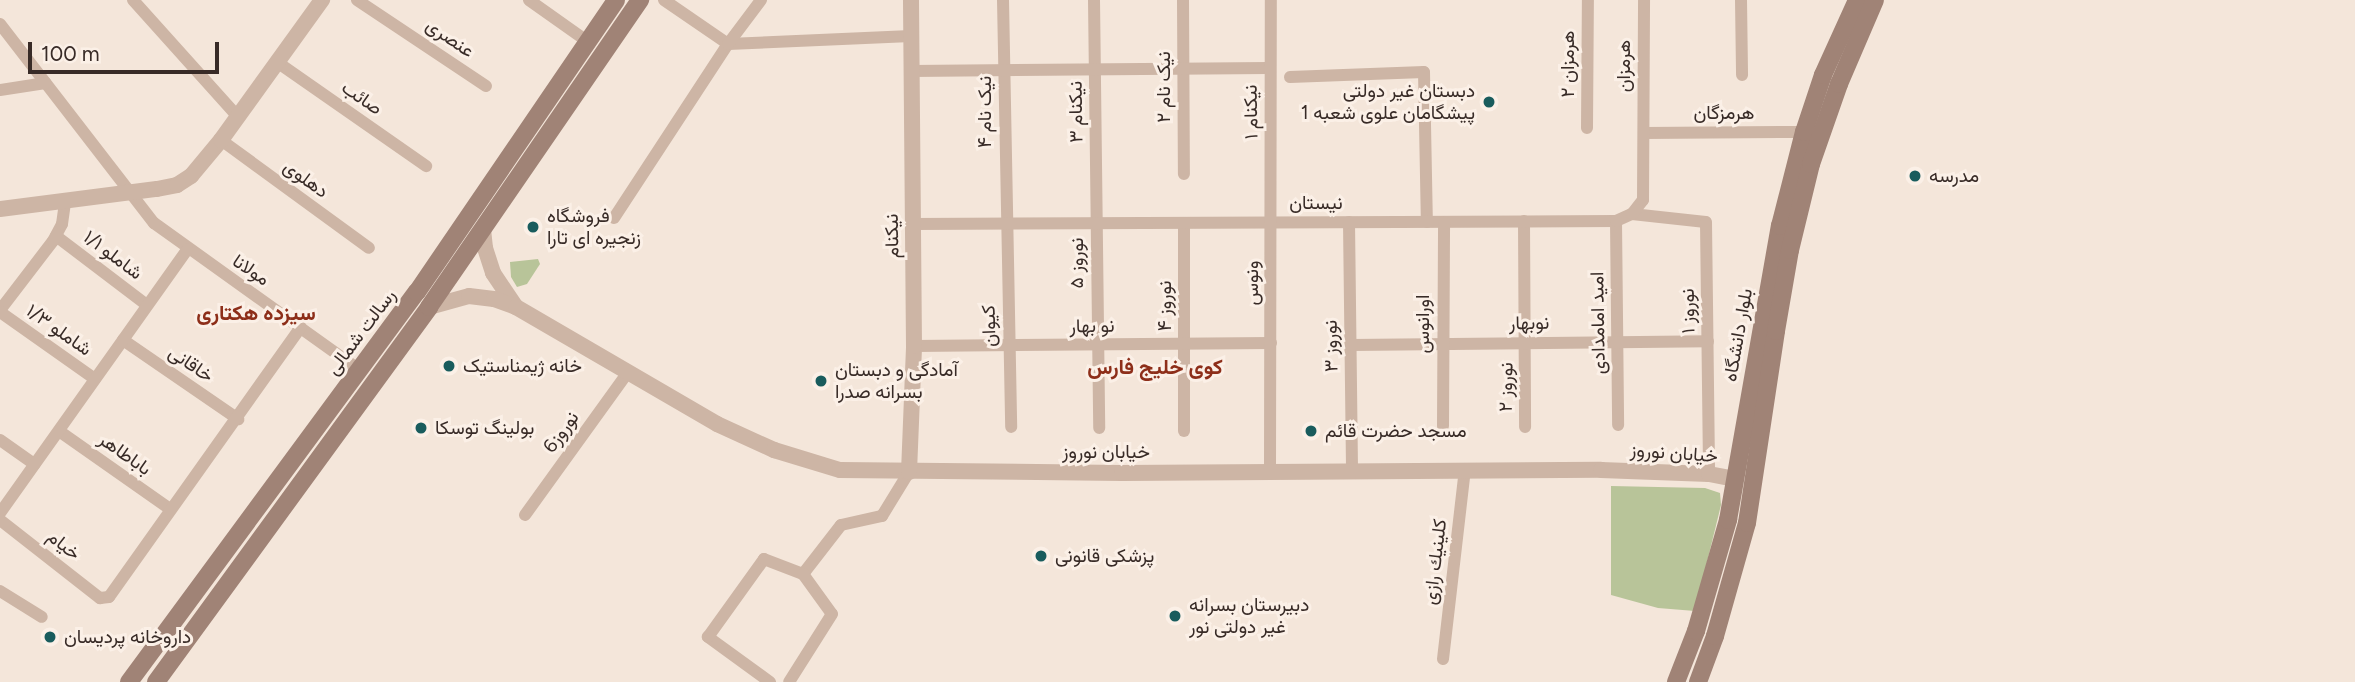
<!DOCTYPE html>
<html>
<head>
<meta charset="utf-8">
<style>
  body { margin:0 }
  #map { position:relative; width:2355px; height:682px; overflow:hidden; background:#f4e6da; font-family:Figtree,Vazirmatn,sans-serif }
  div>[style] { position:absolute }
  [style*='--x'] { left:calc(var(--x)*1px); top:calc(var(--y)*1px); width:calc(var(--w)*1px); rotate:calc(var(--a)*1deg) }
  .green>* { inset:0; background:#b8c499 }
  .minor>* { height:12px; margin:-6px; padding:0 6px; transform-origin:6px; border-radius:6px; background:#cdb5a5 }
  .tertiary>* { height:16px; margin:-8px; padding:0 8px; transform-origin:8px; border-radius:8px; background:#cdb5a5 }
  .secondary>* { height:18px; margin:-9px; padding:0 9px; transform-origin:9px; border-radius:9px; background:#a08376 }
  .dots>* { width:19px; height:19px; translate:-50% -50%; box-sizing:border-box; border:4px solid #fbf0e7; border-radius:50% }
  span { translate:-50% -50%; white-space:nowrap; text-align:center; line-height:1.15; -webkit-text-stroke:6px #fbf0e7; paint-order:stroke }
  .street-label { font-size:19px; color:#382b27 }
  .poi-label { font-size:19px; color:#382b27 }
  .right { translate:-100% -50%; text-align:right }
  .left { translate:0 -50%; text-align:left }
  .neighbourhood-label { font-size:21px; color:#8d2e19; font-weight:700 }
  .scale { position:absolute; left:28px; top:42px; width:191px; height:32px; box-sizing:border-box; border:4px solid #382b27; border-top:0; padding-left:9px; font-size:21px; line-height:24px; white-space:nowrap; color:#382b27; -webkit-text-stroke:5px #fbf0e7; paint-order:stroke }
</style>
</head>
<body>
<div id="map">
  <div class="green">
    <div style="clip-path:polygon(538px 259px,540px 264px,527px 284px,517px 287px,511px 277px,510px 262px)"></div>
    <div style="clip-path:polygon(1611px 486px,1705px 488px,1720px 493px,1721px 505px,1695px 611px,1658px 608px,1611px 595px)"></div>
  </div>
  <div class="minor">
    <div style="--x:133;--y:0;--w:157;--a:48.1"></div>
    <div style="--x:357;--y:0;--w:155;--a:33.7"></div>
    <div style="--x:529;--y:0;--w:72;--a:35.4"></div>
    <div style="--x:664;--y:0;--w:78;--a:34.5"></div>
    <div style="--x:728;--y:44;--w:183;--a:-2.5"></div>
    <div style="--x:1003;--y:0;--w:427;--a:88.9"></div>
    <div style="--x:1094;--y:0;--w:428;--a:89.3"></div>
    <div style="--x:1183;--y:0;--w:174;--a:89.7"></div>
    <div style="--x:1741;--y:0;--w:75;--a:89.2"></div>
    <div style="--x:0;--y:24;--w:252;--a:52.3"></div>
    <div style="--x:154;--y:223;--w:252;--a:35.6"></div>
    <div style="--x:277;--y:62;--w:182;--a:34.9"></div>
    <div style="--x:911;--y:71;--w:358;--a:-0.5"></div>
    <div style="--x:1290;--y:77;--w:134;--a:-2.1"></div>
    <div style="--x:1424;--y:72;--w:150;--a:88.9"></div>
    <div style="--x:0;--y:90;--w:46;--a:-8.8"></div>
    <div style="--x:1587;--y:128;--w:128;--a:-89.6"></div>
    <div style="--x:1644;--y:133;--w:160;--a:-0.4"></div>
    <div style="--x:221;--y:140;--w:183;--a:36.1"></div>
    <div style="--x:1632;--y:214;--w:74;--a:6.2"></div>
    <div style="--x:1706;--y:222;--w:252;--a:89.3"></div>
    <div style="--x:614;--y:218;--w:208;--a:-56.8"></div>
    <div style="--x:728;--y:44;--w:55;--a:-53.1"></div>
    <div style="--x:1524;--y:221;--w:206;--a:89.7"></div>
    <div style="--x:1616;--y:221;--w:204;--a:89.4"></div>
    <div style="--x:1349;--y:222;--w:248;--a:89.3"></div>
    <div style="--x:1184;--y:223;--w:208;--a:90"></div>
    <div style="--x:913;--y:224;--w:703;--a:-0.24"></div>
    <div style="--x:1616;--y:221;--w:17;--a:-24"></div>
    <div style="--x:1632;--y:214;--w:18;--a:-52"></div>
    <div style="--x:1643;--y:200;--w:200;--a:-89.7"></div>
    <div style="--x:56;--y:236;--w:114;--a:37.2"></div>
    <div style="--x:0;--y:310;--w:87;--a:-52.5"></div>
    <div style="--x:53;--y:241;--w:19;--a:-62"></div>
    <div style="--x:62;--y:224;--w:22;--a:-82"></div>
    <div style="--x:0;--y:312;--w:116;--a:35.2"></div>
    <div style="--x:123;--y:340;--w:140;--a:34.5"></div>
    <div style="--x:1351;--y:345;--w:357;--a:-0.6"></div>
    <div style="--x:914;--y:346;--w:357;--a:-0.5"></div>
    <div style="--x:1443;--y:426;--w:204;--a:-89.7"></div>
    <div style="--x:59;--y:431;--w:136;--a:35.1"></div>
    <div style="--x:0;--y:440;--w:42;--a:35.2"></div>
    <div style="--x:1270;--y:472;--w:472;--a:-89.9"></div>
    <div style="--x:0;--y:513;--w:323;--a:-54.6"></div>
    <div style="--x:525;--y:515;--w:176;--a:-54.2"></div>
    <div style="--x:0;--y:520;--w:127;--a:38"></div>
    <div style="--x:100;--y:598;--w:9;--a:-6"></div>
    <div style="--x:109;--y:597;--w:331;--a:-54.6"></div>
    <div style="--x:803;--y:574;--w:62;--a:-52.2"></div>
    <div style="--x:841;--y:525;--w:42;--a:-12.4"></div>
    <div style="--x:882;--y:516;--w:52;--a:-58.5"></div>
    <div style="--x:0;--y:591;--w:49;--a:31.8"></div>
    <div style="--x:1443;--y:659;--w:190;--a:-83.4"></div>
    <div style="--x:770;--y:682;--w:77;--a:-144"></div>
    <div style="--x:708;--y:637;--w:96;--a:-54.3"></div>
    <div style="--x:764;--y:559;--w:42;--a:21"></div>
    <div style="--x:803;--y:574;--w:49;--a:54.1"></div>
    <div style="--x:832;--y:614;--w:80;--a:122.3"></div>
  </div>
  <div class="tertiary">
    <div style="--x:0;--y:209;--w:158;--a:-7.3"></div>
    <div style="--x:157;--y:189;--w:20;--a:-11"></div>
    <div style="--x:177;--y:185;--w:17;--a:-33"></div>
    <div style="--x:191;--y:176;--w:47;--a:-50.2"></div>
    <div style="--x:221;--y:140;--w:173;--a:-54.2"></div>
    <div style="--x:483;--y:229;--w:19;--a:84"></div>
    <div style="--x:485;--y:248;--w:26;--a:72"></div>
    <div style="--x:493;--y:273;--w:40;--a:56"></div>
    <div style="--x:429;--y:307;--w:41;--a:-15.4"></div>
    <div style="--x:469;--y:296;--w:25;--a:7"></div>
    <div style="--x:494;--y:299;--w:23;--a:20"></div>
    <div style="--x:516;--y:307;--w:233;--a:30.2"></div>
    <div style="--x:717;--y:424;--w:63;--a:24.5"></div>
    <div style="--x:774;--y:450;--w:69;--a:16.9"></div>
    <div style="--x:840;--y:470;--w:282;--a:0.6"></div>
    <div style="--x:1122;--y:473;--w:479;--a:-0.4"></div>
    <div style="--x:1601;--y:470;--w:108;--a:2.1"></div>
    <div style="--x:1709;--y:474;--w:26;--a:11"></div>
    <div style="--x:909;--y:472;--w:126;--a:-87.7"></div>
    <div style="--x:914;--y:346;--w:346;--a:-90.5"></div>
  </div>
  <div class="secondary">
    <div style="--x:129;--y:682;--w:485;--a:-53.6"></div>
    <div style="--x:417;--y:292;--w:353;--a:-55.7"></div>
    <div style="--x:156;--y:682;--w:464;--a:-53.9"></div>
    <div style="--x:429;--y:307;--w:373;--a:-55.5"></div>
    <div style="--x:1676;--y:682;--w:55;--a:-68.6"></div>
    <div style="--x:1696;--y:631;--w:116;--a:-73.9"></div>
    <div style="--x:1728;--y:520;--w:299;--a:-80"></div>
    <div style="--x:1780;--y:226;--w:97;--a:-75.7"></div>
    <div style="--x:1804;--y:132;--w:60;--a:-71.6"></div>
    <div style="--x:1823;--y:75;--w:82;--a:-65.6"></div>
    <div style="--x:1698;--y:682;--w:49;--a:-69.7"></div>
    <div style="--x:1715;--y:636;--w:117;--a:-74.2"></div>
    <div style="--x:1747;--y:523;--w:194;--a:-81.4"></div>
    <div style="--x:1776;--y:331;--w:82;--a:-80.2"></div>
    <div style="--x:1790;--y:250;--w:89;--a:-76.3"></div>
    <div style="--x:1811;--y:164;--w:85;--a:-70.7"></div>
    <div style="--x:1839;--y:84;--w:91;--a:-66.8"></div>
  </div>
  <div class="dots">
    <div style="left:1489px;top:102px;background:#195c5d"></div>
    <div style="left:1915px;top:176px;background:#195c5d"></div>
    <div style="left:533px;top:227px;background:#195c5d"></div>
    <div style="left:449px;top:366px;background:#195c5d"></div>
    <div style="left:821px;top:381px;background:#195c5d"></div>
    <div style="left:421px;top:428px;background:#195c5d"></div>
    <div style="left:1311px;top:431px;background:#195c5d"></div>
    <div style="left:1041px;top:556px;background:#195c5d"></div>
    <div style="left:1175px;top:616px;background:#195c5d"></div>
    <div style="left:50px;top:637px;background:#195c5d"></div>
  </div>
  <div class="street-label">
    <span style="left:450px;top:38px;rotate:34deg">عنصری</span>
    <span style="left:1568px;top:64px;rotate:-90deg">هرمزان ۲</span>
    <span style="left:1624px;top:66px;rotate:-90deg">هرمزان</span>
    <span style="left:1164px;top:87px;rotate:-90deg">نیک نام ۲</span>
    <span style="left:362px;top:98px;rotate:35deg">صائب</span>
    <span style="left:985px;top:112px;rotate:-90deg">نیک نام ۴</span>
    <span style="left:1076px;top:112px;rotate:-91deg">نیکنام ۳</span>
    <span style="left:1251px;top:112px;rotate:-91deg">نیکنام ۱</span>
    <span style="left:1724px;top:113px">هرمزگان</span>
    <span style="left:306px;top:179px;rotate:36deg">دهلوی</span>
    <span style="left:1316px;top:203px">نیستان</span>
    <span style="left:892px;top:236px;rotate:-91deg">نیکنام</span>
    <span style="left:113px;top:255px;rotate:37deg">شاملو ۱/۱</span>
    <span style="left:1077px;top:263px;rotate:-90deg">نوروز ۵</span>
    <span style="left:251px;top:270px;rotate:34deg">مولانا</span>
    <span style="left:1252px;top:283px;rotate:-90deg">ونوس</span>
    <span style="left:1165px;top:306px;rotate:-90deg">نوروز ۴</span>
    <span style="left:1688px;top:311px;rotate:-91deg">نوروز ۱</span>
    <span style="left:1529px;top:323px;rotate:-1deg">نوبهار</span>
    <span style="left:1598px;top:323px;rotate:-91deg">امید امامدادی</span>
    <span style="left:1423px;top:324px;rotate:-90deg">اورانوس</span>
    <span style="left:989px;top:326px;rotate:-92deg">کیوان</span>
    <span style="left:1092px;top:326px;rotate:-1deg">نو بهار</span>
    <span style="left:59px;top:330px;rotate:35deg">شاملو ۱/۳</span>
    <span style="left:361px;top:332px;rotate:-53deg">رسالت شمالی</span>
    <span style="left:1738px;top:335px;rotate:-80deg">بلوار دانشگاه</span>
    <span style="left:1331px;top:346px;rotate:-91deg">نوروز ۳</span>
    <span style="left:191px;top:364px;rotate:34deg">خاقانی</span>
    <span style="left:1506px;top:387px;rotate:-89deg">نوروز ۲</span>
    <span style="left:561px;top:432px;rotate:-54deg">نوروز6</span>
    <span style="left:1106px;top:452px">خیابان نوروز</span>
    <span style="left:1674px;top:453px;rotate:4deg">خیابان نوروز</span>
    <span style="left:125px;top:454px;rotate:35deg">باباطاهر</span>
    <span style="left:64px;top:545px;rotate:38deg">خیام</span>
    <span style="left:1435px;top:562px;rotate:-83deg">كلينيك رازی</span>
  </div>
  <div class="poi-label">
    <span class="right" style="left:1475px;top:102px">دبستان غیر دولتی<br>پیشگامان علوی شعبه 1</span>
    <span class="left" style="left:1929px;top:176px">مدرسه</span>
    <span class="left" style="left:547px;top:227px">فروشگاه<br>زنجیره ای تارا</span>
    <span class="left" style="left:463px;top:366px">خانه ژیمناستیک</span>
    <span class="left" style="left:835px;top:381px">آمادگی و دبستان<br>بسرانه صدرا</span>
    <span class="left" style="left:435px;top:428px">بولینگ توسکا</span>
    <span class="left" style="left:1325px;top:431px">مسجد حضرت قائم</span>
    <span class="left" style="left:1055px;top:556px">پزشکی قانونی</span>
    <span class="left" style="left:1189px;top:616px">دبیرستان بسرانه<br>غیر دولتی نور</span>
    <span class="left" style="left:64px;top:637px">داروخانه پردیسان</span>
  </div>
  <div class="neighbourhood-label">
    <span style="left:256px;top:313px">سیزده هکتاری</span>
    <span style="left:1155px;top:367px">کوی خلیج فارس</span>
  </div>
  <div class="scale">100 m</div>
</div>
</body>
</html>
